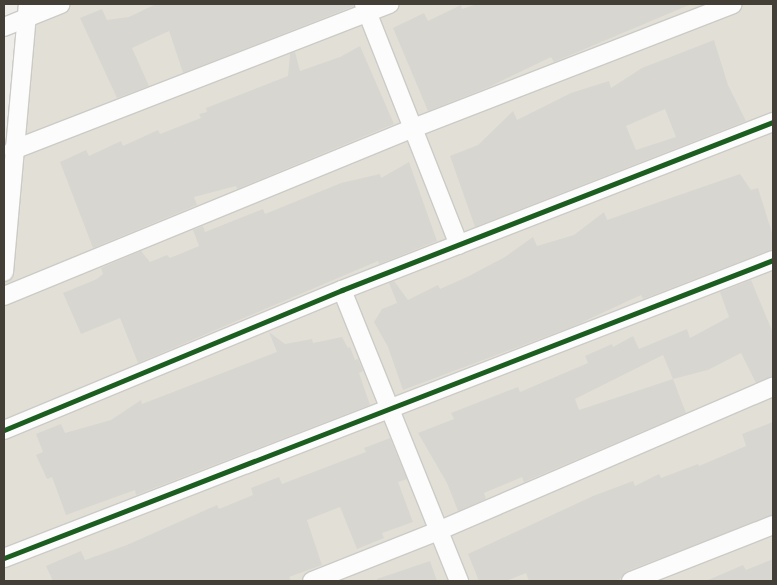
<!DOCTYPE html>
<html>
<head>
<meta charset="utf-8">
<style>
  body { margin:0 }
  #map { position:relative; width:777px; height:585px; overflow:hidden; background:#eeede9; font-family:Quicksand,sans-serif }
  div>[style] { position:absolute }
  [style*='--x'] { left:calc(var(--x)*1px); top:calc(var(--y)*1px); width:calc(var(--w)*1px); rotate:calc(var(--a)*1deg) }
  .residential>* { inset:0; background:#e2dfd6 }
  .building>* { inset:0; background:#d8d6d1 }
  .roads { filter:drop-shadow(1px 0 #cccbc6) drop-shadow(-1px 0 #cccbc6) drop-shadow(0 1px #cccbc6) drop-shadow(0 -1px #cccbc6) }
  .minor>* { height:18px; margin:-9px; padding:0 9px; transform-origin:9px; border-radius:9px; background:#fcfcfc }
  .cycleway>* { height:5px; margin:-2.5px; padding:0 2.5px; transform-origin:2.5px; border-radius:2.5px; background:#1b5e20 }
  span { translate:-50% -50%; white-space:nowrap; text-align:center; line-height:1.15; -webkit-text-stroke:5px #fff; paint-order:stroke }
  .frame { position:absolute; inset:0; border:5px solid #433f36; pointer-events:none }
</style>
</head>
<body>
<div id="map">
  <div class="residential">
    <div style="clip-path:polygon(23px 4px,773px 4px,773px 121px,4px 430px,4px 223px)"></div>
    <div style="clip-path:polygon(773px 123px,773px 581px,4px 581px,4px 432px)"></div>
  </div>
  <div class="building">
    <div style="clip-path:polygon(156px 4px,354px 4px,354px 6px,183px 73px,169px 31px,132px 48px,149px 86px,117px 98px,80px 18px,102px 9px,107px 20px,129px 17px)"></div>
    <div style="clip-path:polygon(477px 4px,689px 4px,689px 5px,554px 62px,551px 57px,489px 87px,428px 111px,393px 28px,424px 13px,428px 21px,461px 5px,462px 9px)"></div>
    <div style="clip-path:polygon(evenodd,714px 40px,728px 85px,746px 121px,475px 227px,450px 156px,478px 145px,513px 111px,517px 120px,571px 93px,609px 81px,611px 88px,642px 68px,714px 40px,665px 109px,676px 137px,636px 150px,626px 126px,665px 109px)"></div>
    <div style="clip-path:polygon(360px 46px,394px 124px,237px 189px,236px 186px,194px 197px,197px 205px,93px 248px,60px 162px,86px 150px,89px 156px,121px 141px,123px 146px,158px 130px,160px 134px,201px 118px,199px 114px,207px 112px,206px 108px,288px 76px,290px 54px,295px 52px,300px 71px,340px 57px)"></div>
    <div style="clip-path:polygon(409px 162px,437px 241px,379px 264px,378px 261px,138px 363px,120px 318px,81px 334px,63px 293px,97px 279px,103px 274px,101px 268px,141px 251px,150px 262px,167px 255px,170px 258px,199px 246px,193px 230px,203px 226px,205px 232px,263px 209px,265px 214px,341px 183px,380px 174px,381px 178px)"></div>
    <div style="clip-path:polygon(740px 174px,751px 190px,758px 188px,773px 236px,773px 249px,643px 299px,641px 295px,574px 326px,403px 390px,388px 347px,374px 322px,382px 309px,397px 303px,389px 283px,394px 281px,408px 300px,438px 285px,440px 289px,467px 277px,505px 257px,533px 237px,537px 246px,574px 235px,604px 212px,607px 220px)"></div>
    <div style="clip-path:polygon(evenodd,751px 280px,773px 333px,773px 377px,756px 383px,741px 353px,708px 370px,673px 379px,686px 413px,524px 482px,522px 477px,484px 493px,486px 499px,458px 511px,447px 483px,418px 433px,454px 419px,451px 413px,518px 387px,520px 392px,588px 363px,585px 356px,612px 344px,613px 347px,633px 336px,639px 349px,687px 329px,690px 338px,729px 317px,720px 292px,751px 280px,663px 355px,673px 379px,579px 410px,575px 399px,663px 355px)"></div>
    <div style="clip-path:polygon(269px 332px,285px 344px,312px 339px,313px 343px,342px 337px,348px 348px,350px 347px,355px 360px,358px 359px,363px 371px,359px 373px,370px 405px,136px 495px,135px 490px,66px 515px,52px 477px,47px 479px,36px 455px,43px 452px,36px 434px,61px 424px,65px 433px,111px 420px,141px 400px,142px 404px,277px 352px)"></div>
    <div style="clip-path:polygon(773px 422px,773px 515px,627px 571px,618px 581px,529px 581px,526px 573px,506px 581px,479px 581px,468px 554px,593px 496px,633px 481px,635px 486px,659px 474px,661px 478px,698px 464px,699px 466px,746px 446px,742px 434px)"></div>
    <div style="clip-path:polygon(390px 438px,407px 479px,398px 482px,413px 522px,382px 533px,384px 538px,357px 549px,340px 507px,307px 520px,322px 565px,289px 577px,291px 581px,53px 581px,46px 566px,81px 551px,85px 560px,127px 545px,217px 505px,219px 509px,253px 495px,251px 488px,279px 477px,282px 484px,366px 452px,364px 448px)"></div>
    <div style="clip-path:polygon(773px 559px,773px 581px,706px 581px,743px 565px,746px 570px)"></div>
    <div style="clip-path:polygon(430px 561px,437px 581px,377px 581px,377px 579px)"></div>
  </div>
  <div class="roads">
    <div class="minor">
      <div style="--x:364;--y:4;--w:259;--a:68.5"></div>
      <div style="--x:4;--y:27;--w:61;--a:-22"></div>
      <div style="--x:13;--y:150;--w:404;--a:-21.2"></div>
      <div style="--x:4;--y:272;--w:269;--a:-84.9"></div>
      <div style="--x:342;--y:290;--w:314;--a:68.1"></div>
      <div style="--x:4;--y:296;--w:440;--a:-22.3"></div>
      <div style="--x:411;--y:129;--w:345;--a:-21.2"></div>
      <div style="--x:4;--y:430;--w:366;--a:-22.5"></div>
      <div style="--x:342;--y:290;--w:463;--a:-21.3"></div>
      <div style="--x:4;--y:558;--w:825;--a:-21.18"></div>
      <div style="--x:312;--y:581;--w:136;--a:-21.6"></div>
      <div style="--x:438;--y:531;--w:365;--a:-23.3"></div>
      <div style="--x:631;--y:581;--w:153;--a:-21.5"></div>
    </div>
  </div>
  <div class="cycleway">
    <div style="--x:4;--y:430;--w:366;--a:-22.5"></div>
    <div style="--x:342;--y:290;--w:463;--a:-21.3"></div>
    <div style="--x:4;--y:558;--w:825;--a:-21.18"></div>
  </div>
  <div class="frame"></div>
</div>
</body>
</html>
